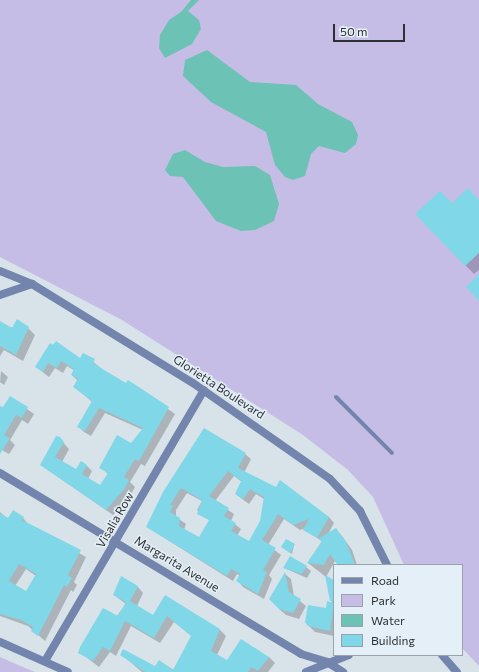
<!DOCTYPE html>
<html>
<head>
<meta charset="utf-8">
<style>
  body { margin:0 }
  #map { position:relative; width:479px; height:672px; overflow:hidden; background:#d7e2e9; font-family:Commissioner,sans-serif }
  div>[style] { position:absolute }
  [style*='--x'] { left:calc(var(--x)*1px); top:calc(var(--y)*1px); width:calc(var(--w)*1px); rotate:calc(var(--a)*1deg) }
  .green>* { inset:0; background:#c6bde6 }
  .water>* { inset:0; background:#6cc2b5 }
  .shadow>* { inset:0; background:#0003 }
  .building>* { inset:0; background:#80d7e7 }
  .service>* { height:4px; margin:-2px; padding:0 2px; transform-origin:2px; border-radius:2px; background:#7384ad }
  .minor>* { height:8px; margin:-4px; padding:0 4px; transform-origin:4px; border-radius:4px; background:#7384ad }
  .tertiary>* { height:8px; margin:-4px; padding:0 4px; transform-origin:4px; border-radius:4px; background:#7384ad }
  span { translate:-50% -50%; white-space:nowrap; text-align:center; line-height:1.15; -webkit-text-stroke:3px #e5eff7; paint-order:stroke }
  .street-label { font-size:12px; color:#2d3134 }
  .legend { position:absolute; left:333px; top:564px; width:130px; height:92px; box-sizing:border-box; background:#e5eff7; border:1px solid #9ba3a9; margin:0; padding:5px 7px; list-style:none; font-size:12px; color:#2d3134 }
  .legend li { display:flex; align-items:center; gap:8px; height:20px }
  .legend b { width:20px; border:1px solid #9ba3a9 }
  .scale { position:absolute; left:333px; top:24px; width:72px; height:18px; box-sizing:border-box; border:2px solid #2d3134; border-top:0; padding-left:5px; font-size:12px; line-height:14px; white-space:nowrap; color:#2d3134; -webkit-text-stroke:3px #e5eff7; paint-order:stroke }
</style>
</head>
<body>
<div id="map">
  <div class="green">
    <div style="clip-path:polygon(0 0,479px 0,479px 666px,462px 648px,462px 565px,404px 565px,373px 497px,348px 470px,303px 435px,122px 320px,0 257px)"></div>
    <div style="clip-path:polygon(0 657px,25px 668px,35px 672px,0 672px)"></div>
  </div>
  <div class="water">
    <div style="clip-path:polygon(191px 0,199px 0,188px 11px,199px 20px,201px 29px,192px 44px,165px 58px,159px 48px,160px 35px,169px 20px,181px 12px)"></div>
    <div style="clip-path:polygon(207px 50px,250px 82px,296px 85px,318px 104px,352px 122px,358px 135px,356px 144px,345px 153px,319px 146px,311px 154px,305px 176px,293px 180px,285px 177px,275px 165px,266px 132px,211px 102px,183px 76px,185px 60px)"></div>
    <div style="clip-path:polygon(185px 150px,205px 162px,223px 167px,255px 166px,270px 175px,279px 204px,274px 221px,255px 230px,241px 231px,216px 221px,183px 177px,170px 176px,165px 170px,173px 154px)"></div>
  </div>
  <div class="shadow">
    <div style="clip-path:polygon(479px 201px,479px 270px,474px 274px,465px 265px,452px 204px)"></div>
    <div style="clip-path:polygon(0 327px,28px 328px,35px 335px,23px 361px,4px 350px,0 356px)"></div>
    <div style="clip-path:polygon(50px 344px,81px 360px,84px 354px,103px 370px,126px 384px,128px 381px,175px 414px,145px 466px,141px 464px,130px 482px,135px 487px,131px 494px,113px 515px,41px 465px,59px 438px,69px 449px,62px 462px,77px 471px,86px 465px,92px 471px,88px 479px,101px 486px,108px 474px,101px 467px,131px 445px,143px 430px,105px 413px,91px 436px,84px 432px,78px 426px,92px 402px,75px 387px,78px 381px,72px 375px,75px 371px,67px 366px,63px 373px,55px 368px,49px 377px,36px 367px)"></div>
    <div style="clip-path:polygon(1px 371px,8px 377px,4px 385px,0 382px)"></div>
    <div style="clip-path:polygon(10px 397px,34px 414px,28px 424px,22px 420px,10px 440px,15px 445px,9px 454px,0 449px,0 407px,4px 409px)"></div>
    <div style="clip-path:polygon(evenodd,245px 454px,251px 459px,244px 473px,329px 517px,334px 523px,328px 534px,335px 529px,342px 536px,352px 550px,357px 565px,338px 565px,335px 561px,326px 577px,308px 563px,322px 542px,306px 528px,300px 530px,284px 519px,268px 545px,281px 555px,269px 575px,272px 579px,264px 599px,243px 587px,238px 581px,240px 576px,237px 574px,233px 581px,147px 527px,164px 492px,245px 454px,234px 476px,242px 482px,236px 494px,242px 499px,249px 504px,256px 494px,264px 499px,261px 522px,249px 542px,237px 536px,241px 529px,231px 521px,234px 514px,215px 501px,234px 476px,245px 454px,187px 493px,202px 501px,197px 510px,210px 521px,199px 539px,184px 530px,186px 524px,176px 517px,176px 510px,187px 493px)"></div>
    <div style="clip-path:polygon(evenodd,0 512px,8px 519px,23px 518px,29px 525px,86px 557px,74px 582px,77px 585px,73px 592px,71px 590px,45px 641px,28px 626px,0 616px,0 512px,26px 569px,36px 576px,26px 593px,15px 586px,26px 569px)"></div>
    <div style="clip-path:polygon(294px 545px,292px 554px,282px 547px)"></div>
    <div style="clip-path:polygon(306px 567px,311px 571px,307px 578px,284px 568px)"></div>
    <div style="clip-path:polygon(285px 574px,291px 579px,294px 596px,306px 606px,299px 619px,286px 615px,279px 609px)"></div>
    <div style="clip-path:polygon(327px 577px,334px 581px,334px 636px,315px 632px,309px 626px,332px 603px)"></div>
    <div style="clip-path:polygon(137px 586px,143px 593px,137px 606px,153px 616px,166px 597px,220px 630px,226px 636px,217px 655px,227px 661px,269px 657px,275px 663px,268px 672px,142px 672px,121px 654px,155px 667px,159px 661px,174px 670px,192px 636px,174px 622px,160px 643px,131px 626px,116px 656px,110px 652px,99px 667px,86px 657px,126px 604px,114px 595px)"></div>
  </div>
  <div class="building">
    <div style="clip-path:polygon(468px 188px,479px 200px,479px 253px,465px 266px,415px 214px,440px 191px,452px 203px)"></div>
    <div style="clip-path:polygon(479px 274px,479px 301px,466px 287px)"></div>
    <div style="clip-path:polygon(17px 319px,29px 327px,16px 355px,0 346px,0 321px,12px 328px)"></div>
    <div style="clip-path:polygon(56px 341px,80px 358px,83px 353px,95px 359px,93px 363px,104px 370px,126px 383px,128px 380px,169px 407px,139px 461px,135px 459px,124px 477px,129px 480px,125px 488px,106px 510px,40px 465px,56px 436px,60px 437px,64px 442px,55px 457px,76px 469px,81px 461px,87px 465px,82px 474px,100px 485px,108px 473px,99px 468px,117px 435px,131px 443px,143px 428px,99px 408px,85px 431px,77px 427px,92px 401px,73px 387px,78px 379px,71px 375px,74px 369px,61px 361px,57px 368px,48px 363px,43px 372px,35px 367px,50px 343px,53px 345px)"></div>
    <div style="clip-path:polygon(10px 396px,28px 407px,22px 418px,16px 415px,4px 435px,10px 438px,0 454px,0 406px,3px 407px)"></div>
    <div style="clip-path:polygon(evenodd,204px 428px,246px 453px,238px 468px,276px 487px,280px 480px,329px 517px,317px 538px,303px 530px,309px 519px,293px 525px,278px 514px,262px 540px,276px 548px,263px 570px,267px 572px,258px 594px,236px 581px,240px 574px,231px 569px,227px 576px,146px 527px,163px 492px,204px 428px,228px 471px,241px 481px,235px 494px,243px 499px,250px 489px,264px 497px,260px 521px,249px 541px,231px 531px,236px 523px,224px 516px,229px 508px,209px 496px,228px 471px,204px 428px,181px 488px,202px 500px,197px 514px,209px 520px,199px 537px,179px 526px,180px 518px,170px 512px,173px 506px,170px 505px,181px 488px)"></div>
    <div style="clip-path:polygon(evenodd,13px 510px,24px 517px,22px 520px,81px 550px,68px 575px,72px 578px,67px 587px,64px 585px,38px 636px,31px 631px,33px 627px,21px 620px,0 614px,0 513px,8px 518px,13px 510px,19px 564px,36px 574px,26px 591px,9px 581px,19px 564px)"></div>
    <div style="clip-path:polygon(336px 528px,346px 542px,355px 565px,338px 565px,330px 554px,324px 565px,307px 563px,322px 541px,318px 539px)"></div>
    <div style="clip-path:polygon(286px 539px,295px 544px,290px 553px,281px 547px)"></div>
    <div style="clip-path:polygon(290px 556px,307px 566px,302px 574px,283px 568px)"></div>
    <div style="clip-path:polygon(285px 572px,289px 592px,301px 599px,293px 613px,279px 609px,269px 599px)"></div>
    <div style="clip-path:polygon(325px 575px,334px 580px,334px 601px,330px 601px)"></div>
    <div style="clip-path:polygon(121px 576px,138px 586px,130px 601px,153px 615px,165px 595px,220px 629px,211px 651px,227px 660px,241px 639px,269px 657px,258px 671px,251px 667px,248px 672px,145px 672px,120px 655px,123px 649px,155px 666px,159px 660px,173px 670px,191px 636px,167px 616px,154px 638px,125px 621px,110px 651px,103px 647px,93px 661px,78px 653px,80px 647px,103px 608px,118px 616px,126px 602px,113px 595px)"></div>
    <div style="clip-path:polygon(327px 601px,334px 603px,330px 631px,308px 626px,305px 622px,308px 605px,326px 608px)"></div>
  </div>
  <div class="service">
    <div style="--x:336;--y:397;--w:79;--a:45"></div>
  </div>
  <div class="minor">
    <div style="--x:0;--y:295;--w:34;--a:-19"></div>
    <div style="--x:0;--y:473;--w:351;--a:31"></div>
    <div style="--x:301;--y:654;--w:27;--a:17"></div>
    <div style="--x:327;--y:662;--w:19;--a:32"></div>
    <div style="--x:0;--y:642;--w:74;--a:23.8"></div>
    <div style="--x:45;--y:661;--w:314;--a:-59.6"></div>
    <div style="--x:306;--y:672;--w:46;--a:-21.6"></div>
  </div>
  <div class="tertiary">
    <div style="--x:0;--y:271;--w:35;--a:22"></div>
    <div style="--x:32;--y:284;--w:189;--a:31.6"></div>
    <div style="--x:193;--y:383;--w:167;--a:35"></div>
    <div style="--x:330;--y:479;--w:44;--a:46.8"></div>
    <div style="--x:360;--y:511;--w:60;--a:63.4"></div>
    <div style="--x:442;--y:655;--w:23;--a:49"></div>
  </div>
  <div class="street-label">
    <span style="left:219px;top:387px;rotate:33deg">Glorietta Boulevard</span>
    <span style="left:115px;top:520px;rotate:-60deg">Visalia Row</span>
    <span style="left:177px;top:564px;rotate:31deg">Margarita Avenue</span>
  </div>
  <ul class="legend">
  <li><b style="height:5px;background:#7384ad"></b>Road</li>
  <li><b style="height:11px;background:#c6bde6"></b>Park</li>
  <li><b style="height:11px;background:#6cc2b5"></b>Water</li>
  <li><b style="height:11px;background:#80d7e7"></b>Building</li>
  </ul>
  <div class="scale">50 m</div>
</div>
</body>
</html>
